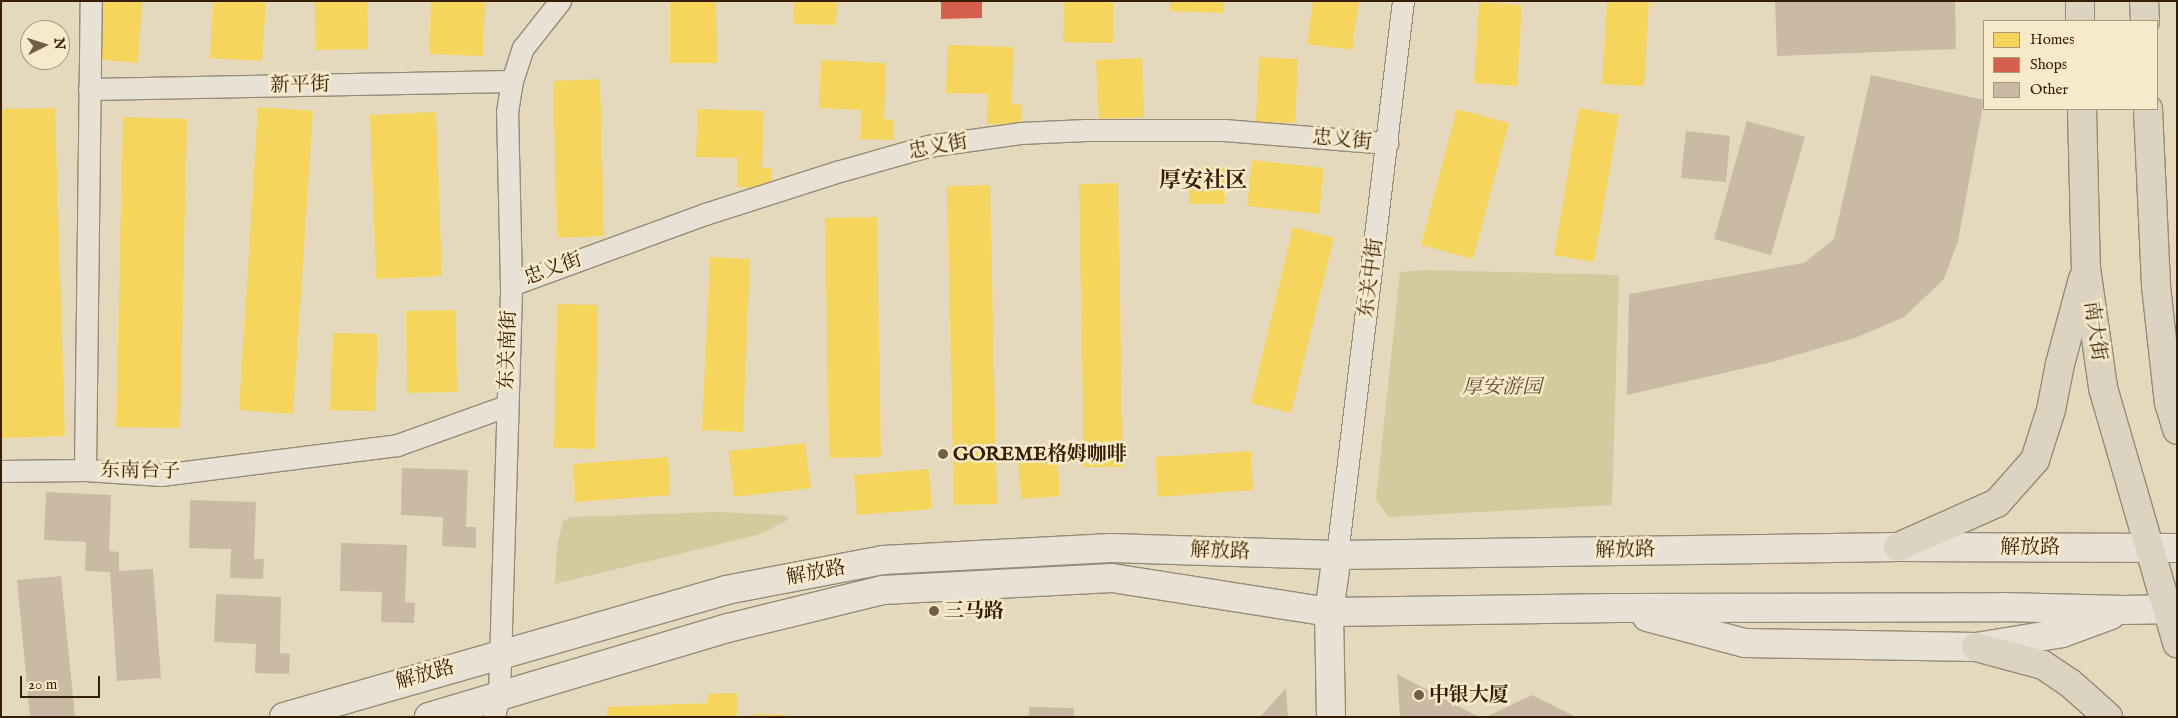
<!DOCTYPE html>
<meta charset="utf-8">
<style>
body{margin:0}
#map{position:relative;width:2178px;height:718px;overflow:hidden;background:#e4d9bd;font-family:"IM FELL English","Noto Serif SC",serif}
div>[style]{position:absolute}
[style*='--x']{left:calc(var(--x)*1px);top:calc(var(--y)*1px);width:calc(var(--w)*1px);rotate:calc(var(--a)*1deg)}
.green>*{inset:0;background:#d2cb9e}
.homes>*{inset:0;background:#f6d55c}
.shops>*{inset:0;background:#d6604d}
.building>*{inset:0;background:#cabaa5}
.roads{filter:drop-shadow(1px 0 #948b78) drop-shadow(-1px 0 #948b78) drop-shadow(0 1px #948b78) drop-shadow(0 -1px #948b78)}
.minor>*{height:21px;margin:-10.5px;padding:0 10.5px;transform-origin:10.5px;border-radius:10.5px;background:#e7e2d5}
.tertiary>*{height:28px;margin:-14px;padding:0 14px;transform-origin:14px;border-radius:14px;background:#e7e2d5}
.secondary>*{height:28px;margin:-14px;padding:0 14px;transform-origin:14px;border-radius:14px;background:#e7e2d5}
.primary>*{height:28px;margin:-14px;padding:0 14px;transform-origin:14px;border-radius:14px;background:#dcd3c0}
.dots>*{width:14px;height:14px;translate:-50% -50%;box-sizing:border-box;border:2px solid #f7eaca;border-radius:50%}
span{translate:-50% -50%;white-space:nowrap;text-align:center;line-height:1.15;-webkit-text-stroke:5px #f7eaca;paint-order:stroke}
.street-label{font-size:20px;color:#361e04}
.park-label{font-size:20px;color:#604e2b;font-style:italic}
.poi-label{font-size:20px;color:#361e04;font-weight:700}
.left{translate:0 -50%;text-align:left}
.quarter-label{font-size:22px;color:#361e04;font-weight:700}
.frame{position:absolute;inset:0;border:2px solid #361e04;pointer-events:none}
.legend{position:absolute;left:1983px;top:20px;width:175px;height:90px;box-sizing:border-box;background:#f7eaca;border:1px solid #aa987b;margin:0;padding:6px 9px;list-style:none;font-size:15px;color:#361e04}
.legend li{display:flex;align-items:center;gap:10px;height:25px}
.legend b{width:25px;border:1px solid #aa987b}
.north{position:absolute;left:20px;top:20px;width:50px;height:50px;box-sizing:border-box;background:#f7eaca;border:1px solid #aa987b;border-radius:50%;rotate:85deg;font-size:14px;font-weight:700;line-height:20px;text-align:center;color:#361e04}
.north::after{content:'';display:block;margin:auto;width:18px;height:22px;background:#735f45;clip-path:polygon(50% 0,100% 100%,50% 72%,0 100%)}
.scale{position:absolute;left:20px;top:676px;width:80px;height:22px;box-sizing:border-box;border:2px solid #361e04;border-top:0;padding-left:6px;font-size:15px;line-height:18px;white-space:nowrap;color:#361e04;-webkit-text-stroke:4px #f7eaca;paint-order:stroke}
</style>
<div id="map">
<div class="green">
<i style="clip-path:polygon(1424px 270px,1619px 275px,1612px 505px,1388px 517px,1376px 499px,1400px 272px)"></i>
<i style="clip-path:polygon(716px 512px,779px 515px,791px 518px,761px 534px,555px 584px,557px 546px,563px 521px,571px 517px)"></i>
</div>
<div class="homes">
<i style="clip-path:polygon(95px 1px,142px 1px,138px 63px,91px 59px)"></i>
<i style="clip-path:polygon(213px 1px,266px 1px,262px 61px,210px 58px)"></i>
<i style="clip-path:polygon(315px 1px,367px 1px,368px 49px,316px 50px)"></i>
<i style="clip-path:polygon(431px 1px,485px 1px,483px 56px,429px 54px)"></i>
<i style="clip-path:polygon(670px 1px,716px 1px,717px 63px,670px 63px)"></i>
<i style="clip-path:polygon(794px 1px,837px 1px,836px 25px,793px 24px)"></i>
<i style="clip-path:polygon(1064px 1px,1114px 1px,1113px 43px,1063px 42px)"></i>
<i style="clip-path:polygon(1171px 1px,1224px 1px,1223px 13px,1170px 11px)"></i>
<i style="clip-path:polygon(1313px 1px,1359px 1px,1352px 50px,1307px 44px)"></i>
<i style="clip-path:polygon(1607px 1px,1649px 1px,1644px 86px,1602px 84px)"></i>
<i style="clip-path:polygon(1479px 2px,1522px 5px,1517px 86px,1474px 83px)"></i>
<i style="clip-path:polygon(948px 45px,1013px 47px,1012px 104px,1022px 105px,1021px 125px,987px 124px,988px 94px,946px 93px)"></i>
<i style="clip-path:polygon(1259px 57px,1298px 59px,1295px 123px,1256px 122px)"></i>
<i style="clip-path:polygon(1142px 58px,1144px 117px,1099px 119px,1096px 60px)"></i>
<i style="clip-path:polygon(821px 60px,886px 63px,884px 119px,894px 120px,893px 140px,860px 139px,861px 110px,819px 108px)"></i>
<i style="clip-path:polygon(600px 79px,604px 236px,557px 238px,553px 81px)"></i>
<i style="clip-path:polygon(258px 107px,313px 111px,293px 414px,239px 410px)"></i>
<i style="clip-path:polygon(55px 108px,65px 436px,2px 438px,1px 109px)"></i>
<i style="clip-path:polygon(1579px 108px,1619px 115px,1594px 262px,1554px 255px)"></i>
<i style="clip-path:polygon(698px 109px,764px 111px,762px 168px,772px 168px,771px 188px,738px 187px,738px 158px,696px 157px)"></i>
<i style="clip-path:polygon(1457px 109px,1509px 123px,1473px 259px,1421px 245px)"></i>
<i style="clip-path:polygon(436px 112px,442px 276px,376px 279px,370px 115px)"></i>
<i style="clip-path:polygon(123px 117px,187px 119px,180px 428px,116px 427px)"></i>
<i style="clip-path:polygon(1252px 160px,1324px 168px,1319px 214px,1247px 206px)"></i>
<i style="clip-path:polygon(1225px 167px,1225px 204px,1189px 204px,1189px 168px)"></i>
<i style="clip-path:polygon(1118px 183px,1123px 467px,1084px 467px,1079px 184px)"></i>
<i style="clip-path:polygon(990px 185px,997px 504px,954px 505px,947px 186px)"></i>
<i style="clip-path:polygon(877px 217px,881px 457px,829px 458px,825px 218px)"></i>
<i style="clip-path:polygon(1293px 227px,1334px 238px,1291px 413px,1251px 403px)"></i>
<i style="clip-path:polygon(710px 257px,750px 259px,743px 432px,702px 430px)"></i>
<i style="clip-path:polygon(557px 304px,598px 305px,595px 449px,554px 448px)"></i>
<i style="clip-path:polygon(456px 310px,457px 392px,407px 393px,406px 311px)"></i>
<i style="clip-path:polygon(333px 333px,378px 334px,375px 411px,330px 410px)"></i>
<i style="clip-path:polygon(805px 443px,811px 488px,734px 497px,729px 451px)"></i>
<i style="clip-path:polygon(1251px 451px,1253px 490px,1158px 497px,1155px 457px)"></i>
<i style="clip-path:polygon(1057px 454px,1060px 496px,1021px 499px,1018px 457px)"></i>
<i style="clip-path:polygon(668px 457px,670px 495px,575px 502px,573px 464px)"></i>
<i style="clip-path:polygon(929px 469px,932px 509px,857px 515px,854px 475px)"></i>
<i style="clip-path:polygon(737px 693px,737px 717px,607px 717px,607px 707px,708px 703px,708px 694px)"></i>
<i style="clip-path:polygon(754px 714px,788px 715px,788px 717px,754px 717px)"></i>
</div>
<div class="shops">
<i style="clip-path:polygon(941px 1px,982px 1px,982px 18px,941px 19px)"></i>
</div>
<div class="building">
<i style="clip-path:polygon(1775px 1px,1955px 1px,1956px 49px,1777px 56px)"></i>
<i style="clip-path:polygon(1871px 75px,1984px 100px,1958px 241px,1944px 279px,1904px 317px,1855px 338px,1772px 362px,1627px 395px,1629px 294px,1804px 263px,1834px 239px)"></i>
<i style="clip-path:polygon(1747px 121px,1805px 137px,1771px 255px,1714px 239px)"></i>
<i style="clip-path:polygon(1686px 131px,1730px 136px,1726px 182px,1681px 178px)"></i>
<i style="clip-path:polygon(402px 468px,468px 470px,466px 527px,476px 527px,476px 548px,442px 546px,443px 517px,401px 515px)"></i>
<i style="clip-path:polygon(46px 492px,111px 495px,109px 551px,119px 552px,119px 571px,153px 569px,161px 678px,117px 681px,110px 572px,85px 571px,86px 542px,44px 540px)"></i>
<i style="clip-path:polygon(190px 500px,256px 502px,254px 559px,264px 559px,263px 579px,230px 578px,231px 549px,189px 548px)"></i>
<i style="clip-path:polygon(341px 543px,407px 545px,405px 602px,415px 603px,414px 623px,381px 622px,382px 592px,340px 591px)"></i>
<i style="clip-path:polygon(61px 576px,75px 717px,30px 717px,17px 580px)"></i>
<i style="clip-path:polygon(216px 594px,281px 597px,280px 653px,290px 654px,289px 674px,255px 673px,256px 644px,214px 642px)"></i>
<i style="clip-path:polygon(1397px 674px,1479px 717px,1400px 717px)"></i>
<i style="clip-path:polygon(1286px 688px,1288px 717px,1260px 717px)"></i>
<i style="clip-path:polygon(1532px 695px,1576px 717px,1486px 717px)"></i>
<i style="clip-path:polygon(1029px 707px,1074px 708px,1074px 717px,1029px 717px)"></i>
</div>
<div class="roads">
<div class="minor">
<i style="--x:89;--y:89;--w:423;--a:-1.1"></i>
<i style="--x:511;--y:285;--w:207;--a:-20.1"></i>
<i style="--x:705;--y:214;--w:142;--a:-17.7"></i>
<i style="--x:840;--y:171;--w:91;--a:-15.9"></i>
<i style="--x:928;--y:146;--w:93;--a:-8"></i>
<i style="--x:1020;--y:133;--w:66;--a:-2.6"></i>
<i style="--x:1086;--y:130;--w:138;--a:0"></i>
<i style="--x:1224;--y:130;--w:164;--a:4.6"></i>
<i style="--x:85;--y:470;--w:469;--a:-89.3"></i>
<i style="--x:1;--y:471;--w:84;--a:-0.7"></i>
<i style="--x:85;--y:470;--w:76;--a:3.8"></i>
<i style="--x:161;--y:475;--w:238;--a:-7.2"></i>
<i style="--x:397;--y:445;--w:116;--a:-19.7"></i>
<i style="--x:1337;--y:555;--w:558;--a:-83.21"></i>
<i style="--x:494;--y:717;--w:22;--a:-77"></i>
<i style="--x:499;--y:696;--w:411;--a:-88.3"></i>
<i style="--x:511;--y:285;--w:173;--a:-91.3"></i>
<i style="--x:507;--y:112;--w:31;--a:-81"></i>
<i style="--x:512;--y:81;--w:35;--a:-72"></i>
<i style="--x:523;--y:48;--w:60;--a:-51.8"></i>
</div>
<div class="tertiary">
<i style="--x:1331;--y:717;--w:105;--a:-91.1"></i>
<i style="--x:1329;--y:612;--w:58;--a:-82"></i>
</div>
<div class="secondary">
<i style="--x:1647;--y:617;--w:101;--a:14.9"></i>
<i style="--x:1745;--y:643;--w:231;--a:1"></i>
<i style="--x:1976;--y:647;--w:87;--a:-9.2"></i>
<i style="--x:2062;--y:633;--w:52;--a:-20.2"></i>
<i style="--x:284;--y:717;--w:460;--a:-16"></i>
<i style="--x:726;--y:590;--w:160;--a:-10.8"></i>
<i style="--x:883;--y:560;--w:228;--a:-3"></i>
<i style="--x:1111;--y:548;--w:226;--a:1.8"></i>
<i style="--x:1337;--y:555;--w:561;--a:-0.82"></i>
<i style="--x:1898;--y:547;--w:279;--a:0.2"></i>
<i style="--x:429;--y:717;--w:312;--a:-16.6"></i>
<i style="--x:728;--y:628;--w:160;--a:-13.8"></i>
<i style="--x:883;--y:590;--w:229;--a:-3"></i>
<i style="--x:1112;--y:578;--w:220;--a:8.9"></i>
<i style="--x:1329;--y:612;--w:287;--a:-0.8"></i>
<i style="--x:1616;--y:608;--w:387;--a:-0.1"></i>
<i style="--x:2003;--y:607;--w:120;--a:1.4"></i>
<i style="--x:2123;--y:610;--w:54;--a:-1.1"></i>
</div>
<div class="primary">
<i style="--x:2080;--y:1;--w:20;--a:90"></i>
<i style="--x:2144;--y:1;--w:20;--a:87"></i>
<i style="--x:2082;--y:109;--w:159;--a:88.6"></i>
<i style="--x:2086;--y:268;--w:121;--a:81.9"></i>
<i style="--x:2103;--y:388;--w:266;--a:73.8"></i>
<i style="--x:2148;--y:109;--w:177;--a:87.4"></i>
<i style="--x:2156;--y:286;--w:118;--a:83.7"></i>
<i style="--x:2169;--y:403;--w:28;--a:73"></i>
<i style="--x:1898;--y:547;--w:108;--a:-24"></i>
<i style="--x:1997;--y:503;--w:57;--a:-48.5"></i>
<i style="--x:2035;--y:460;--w:52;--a:-72.3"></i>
<i style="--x:2051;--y:410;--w:47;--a:-78.9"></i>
<i style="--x:2060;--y:364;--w:88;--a:-74.9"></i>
<i style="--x:1976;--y:647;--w:69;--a:15"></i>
<i style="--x:2043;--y:665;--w:32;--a:34"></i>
<i style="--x:2070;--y:683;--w:51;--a:41.8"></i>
</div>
</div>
<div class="dots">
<i style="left:943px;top:454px;background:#735f45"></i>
<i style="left:934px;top:611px;background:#735f45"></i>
<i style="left:1419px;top:695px;background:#735f45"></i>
</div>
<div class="street-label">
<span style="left:300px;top:85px;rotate:-1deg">新平街</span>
<span style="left:1342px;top:140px;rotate:5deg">忠义街</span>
<span style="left:938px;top:147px;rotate:-11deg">忠义街</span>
<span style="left:553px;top:269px;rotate:-20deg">忠义街</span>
<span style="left:1371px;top:278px;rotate:-83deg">东关中街</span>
<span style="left:2095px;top:331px;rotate:82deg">南大街</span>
<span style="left:508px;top:350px;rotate:-88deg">东关南街</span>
<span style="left:140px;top:471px;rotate:1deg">东南台子</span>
<span style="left:2030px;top:547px">解放路</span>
<span style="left:1625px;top:550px;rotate:-1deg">解放路</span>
<span style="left:1220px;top:551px;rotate:2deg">解放路</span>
<span style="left:816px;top:573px;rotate:-11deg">解放路</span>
<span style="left:425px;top:675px;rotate:-16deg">解放路</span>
</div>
<div class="park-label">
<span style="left:1502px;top:387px">厚安游园</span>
</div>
<div class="poi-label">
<span class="left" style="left:953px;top:454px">GOREME格姆咖啡</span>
<span class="left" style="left:944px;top:611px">三马路</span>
<span class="left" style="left:1429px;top:695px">中银大厦</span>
</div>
<div class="quarter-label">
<span style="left:1203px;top:182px">厚安社区</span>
</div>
<div class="frame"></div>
<ul class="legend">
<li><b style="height:14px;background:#f6d55c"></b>Homes</li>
<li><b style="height:14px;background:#d6604d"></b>Shops</li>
<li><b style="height:14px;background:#cabaa5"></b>Other</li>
</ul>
<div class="north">N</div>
<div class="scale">20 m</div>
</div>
